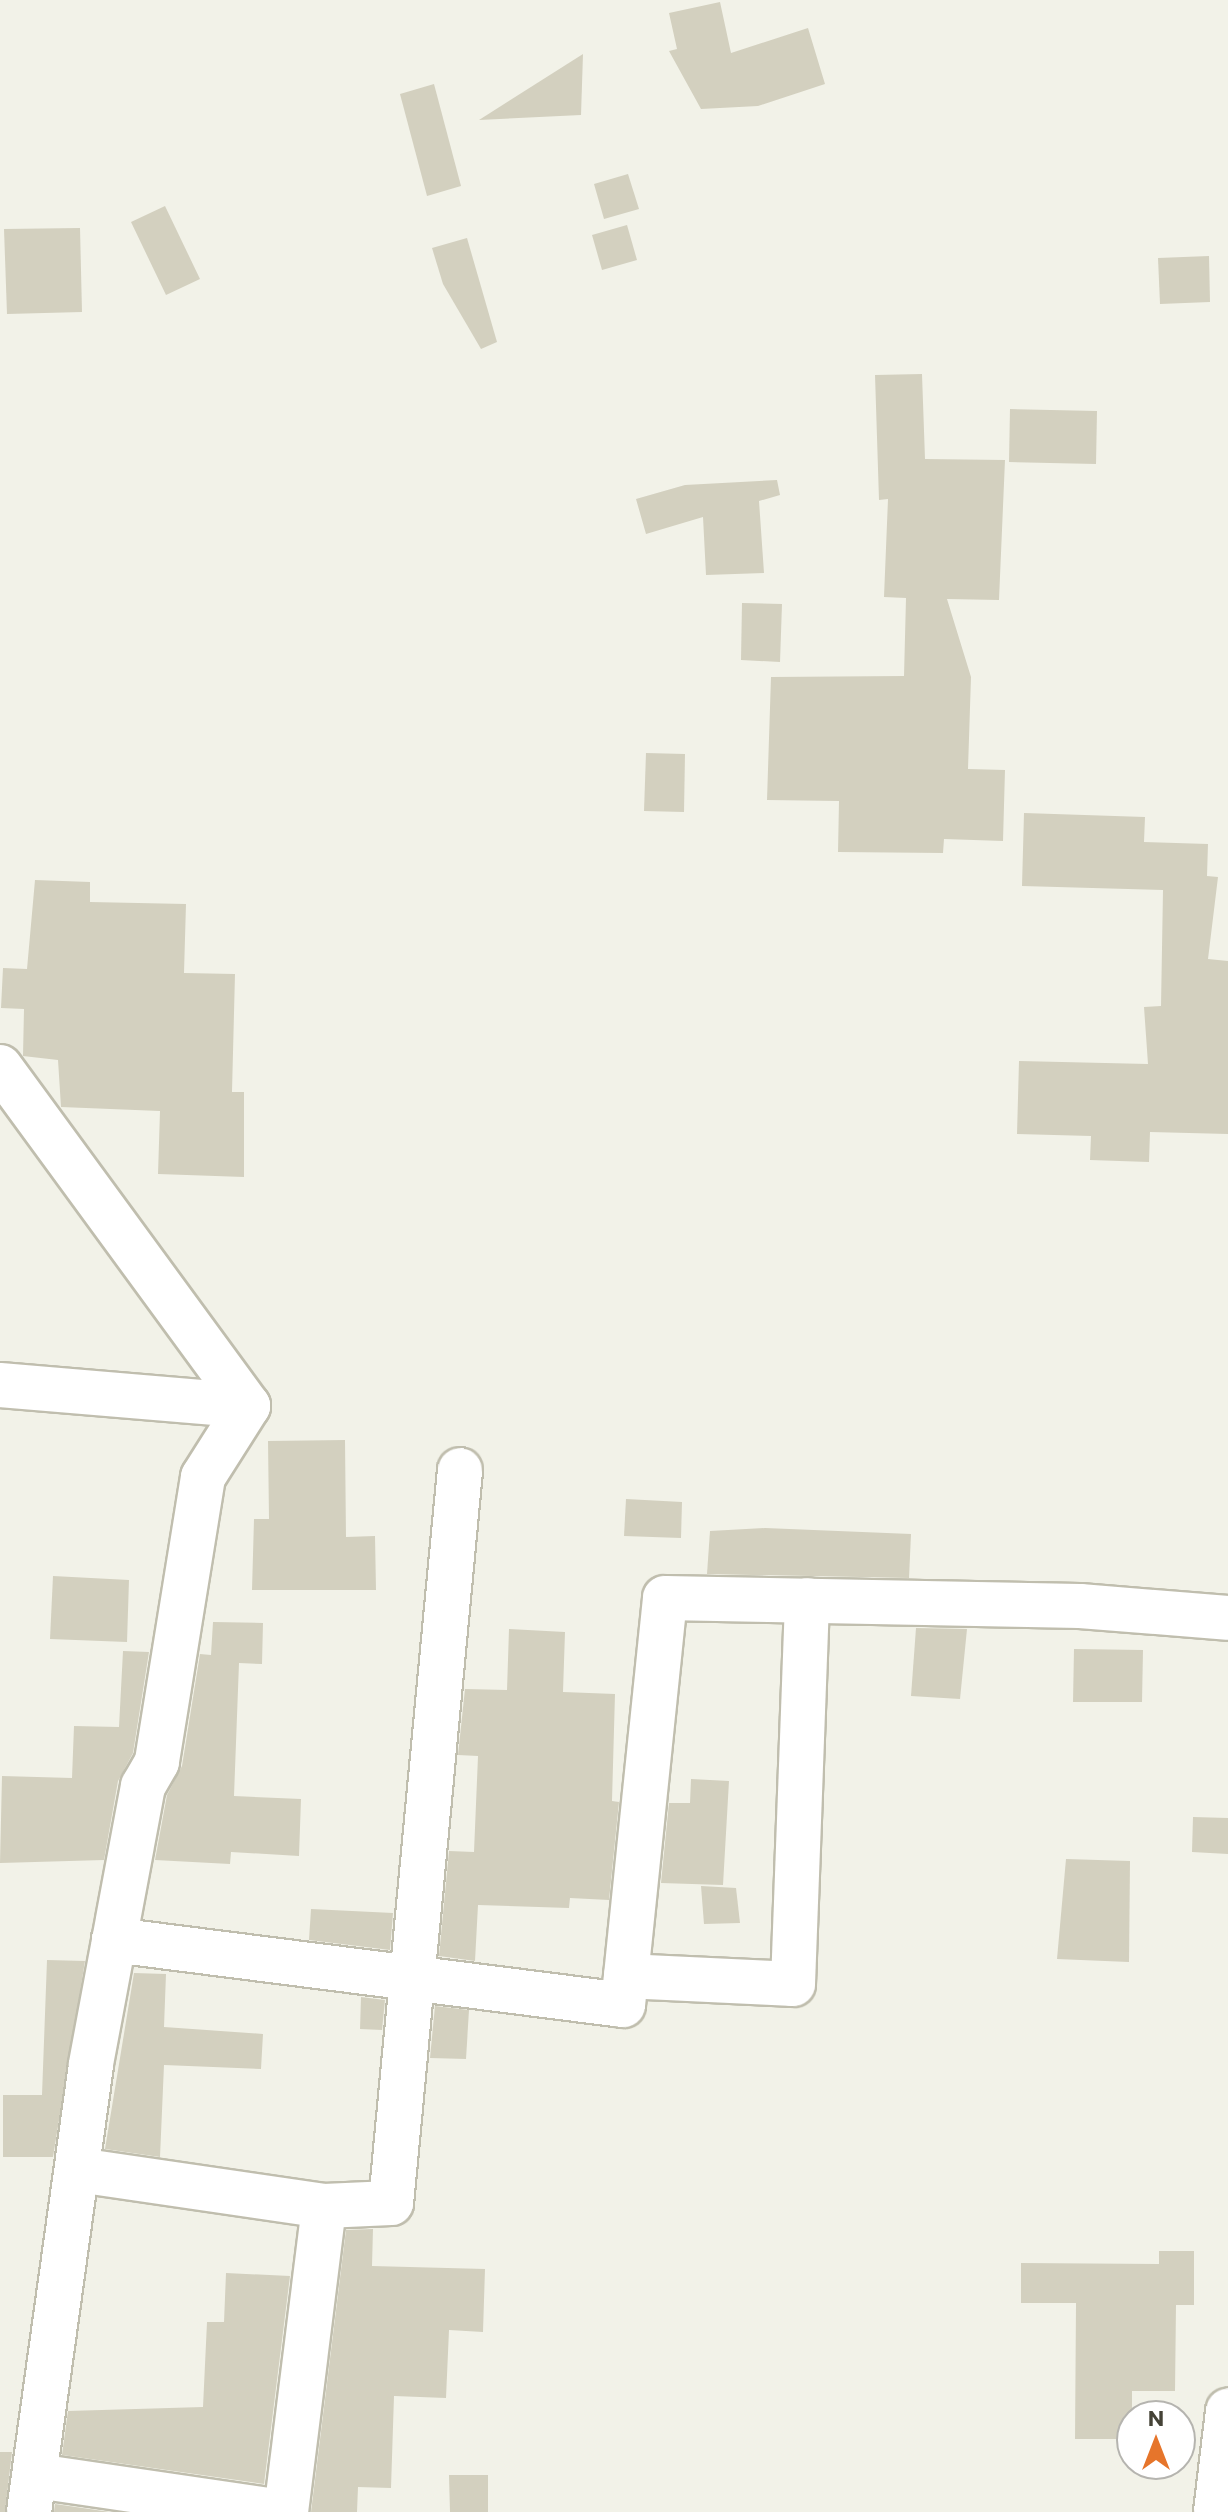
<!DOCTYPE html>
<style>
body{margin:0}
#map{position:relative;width:1228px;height:2512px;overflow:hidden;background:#f2f2e8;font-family:Commissioner,sans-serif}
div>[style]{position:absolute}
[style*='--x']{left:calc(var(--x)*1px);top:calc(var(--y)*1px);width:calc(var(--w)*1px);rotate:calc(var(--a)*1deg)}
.building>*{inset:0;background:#d3d0bf}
.roads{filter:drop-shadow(2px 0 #c0beae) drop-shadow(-2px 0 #c0beae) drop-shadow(0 2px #c0beae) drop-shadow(0 -2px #c0beae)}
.minor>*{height:44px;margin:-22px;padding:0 22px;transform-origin:22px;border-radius:22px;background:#fff}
span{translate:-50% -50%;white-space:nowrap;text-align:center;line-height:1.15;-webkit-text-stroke:7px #fff;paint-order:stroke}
.north{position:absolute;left:1116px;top:2400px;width:80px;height:80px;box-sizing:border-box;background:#fff;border:2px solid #b5b4af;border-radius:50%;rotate:0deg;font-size:22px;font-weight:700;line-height:32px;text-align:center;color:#454337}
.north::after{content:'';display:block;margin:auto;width:28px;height:36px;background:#e6752b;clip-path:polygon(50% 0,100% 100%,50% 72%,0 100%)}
</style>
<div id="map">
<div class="building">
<i style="clip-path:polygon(720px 2px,731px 53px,808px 28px,825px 84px,758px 106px,701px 109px,669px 51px,677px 49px,669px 13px)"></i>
<i style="clip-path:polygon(583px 54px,581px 115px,479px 120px)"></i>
<i style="clip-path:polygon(434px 84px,461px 186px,427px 196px,400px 94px)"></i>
<i style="clip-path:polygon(628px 174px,639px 209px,604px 219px,594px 184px)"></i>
<i style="clip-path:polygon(165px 206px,200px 279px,166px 295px,131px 222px)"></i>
<i style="clip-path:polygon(627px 225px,637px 260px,602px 270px,592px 235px)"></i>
<i style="clip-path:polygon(80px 228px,82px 312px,7px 314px,4px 229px)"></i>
<i style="clip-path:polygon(467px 238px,497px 342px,481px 349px,443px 284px,432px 248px)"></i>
<i style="clip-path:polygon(1209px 256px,1210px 302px,1160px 304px,1158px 258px)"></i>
<i style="clip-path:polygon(922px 374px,925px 459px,1005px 460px,999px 600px,947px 599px,971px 677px,968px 769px,1005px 770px,1003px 841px,944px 839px,943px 853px,838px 852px,839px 801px,767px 800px,771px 677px,904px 676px,906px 598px,884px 597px,888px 499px,879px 500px,875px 375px)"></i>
<i style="clip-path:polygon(1010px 409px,1097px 411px,1096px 464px,1009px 462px)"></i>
<i style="clip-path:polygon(777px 480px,780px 495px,759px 501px,764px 573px,706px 575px,703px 517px,646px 534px,636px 499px,685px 485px)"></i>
<i style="clip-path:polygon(742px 603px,782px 604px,780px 662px,741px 660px)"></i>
<i style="clip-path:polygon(646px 753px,685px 754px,684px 812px,644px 811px)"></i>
<i style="clip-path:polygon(1024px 813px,1145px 817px,1144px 842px,1208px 844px,1207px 876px,1218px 877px,1208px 959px,1228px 961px,1228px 1134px,1150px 1132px,1149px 1162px,1090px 1160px,1091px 1136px,1017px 1134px,1019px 1061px,1148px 1064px,1144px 1007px,1161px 1006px,1163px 890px,1022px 886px)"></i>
<i style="clip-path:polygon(35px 880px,90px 882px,90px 902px,186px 904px,184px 973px,235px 974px,232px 1092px,244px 1092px,244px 1177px,158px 1174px,160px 1111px,61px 1107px,58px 1060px,23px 1056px,24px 1009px,1px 1008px,3px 968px,27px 969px)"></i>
<i style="clip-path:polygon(345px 1440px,346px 1537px,375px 1536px,376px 1590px,252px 1590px,254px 1519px,269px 1519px,268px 1441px)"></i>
<i style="clip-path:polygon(626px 1499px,682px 1502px,681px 1538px,624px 1536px)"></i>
<i style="clip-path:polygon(765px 1528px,911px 1534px,909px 1578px,707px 1574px,710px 1531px)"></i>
<i style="clip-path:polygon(53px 1576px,129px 1580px,127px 1642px,50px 1639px)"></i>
<i style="clip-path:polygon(213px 1622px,263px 1623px,262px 1664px,239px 1663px,234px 1796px,301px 1799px,299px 1856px,231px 1852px,230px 1864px,155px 1860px,167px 1795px,182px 1766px,200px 1654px,211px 1655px)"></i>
<i style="clip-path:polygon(916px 1628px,967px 1629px,960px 1699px,911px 1696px)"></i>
<i style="clip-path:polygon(509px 1629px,565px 1632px,563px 1692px,615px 1694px,612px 1801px,619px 1802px,609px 1900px,570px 1898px,569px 1908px,478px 1905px,475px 1961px,439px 1956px,449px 1851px,474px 1852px,478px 1756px,458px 1755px,465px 1689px,507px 1690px)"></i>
<i style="clip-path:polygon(1074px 1649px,1143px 1650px,1142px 1702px,1073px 1702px)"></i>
<i style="clip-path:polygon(123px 1651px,149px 1652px,133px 1753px,118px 1781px,104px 1860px,0 1863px,2px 1776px,72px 1778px,74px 1726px,119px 1727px)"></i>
<i style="clip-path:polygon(691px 1779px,729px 1781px,723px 1885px,661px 1883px,669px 1803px,690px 1803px)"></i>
<i style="clip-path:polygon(1193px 1817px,1228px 1818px,1228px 1854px,1192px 1852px)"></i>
<i style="clip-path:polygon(1066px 1859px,1130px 1861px,1129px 1962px,1057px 1959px)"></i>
<i style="clip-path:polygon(701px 1886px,736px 1888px,740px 1923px,704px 1924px)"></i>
<i style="clip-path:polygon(311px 1909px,393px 1913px,390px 1950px,309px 1940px)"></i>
<i style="clip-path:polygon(47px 1960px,85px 1961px,53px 2157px,3px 2157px,3px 2095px,42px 2095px)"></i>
<i style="clip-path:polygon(134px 1973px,166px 1974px,164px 2027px,263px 2034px,261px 2069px,164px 2065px,160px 2157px,105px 2149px)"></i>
<i style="clip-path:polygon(361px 1997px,385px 2000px,382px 2030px,360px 2029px)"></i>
<i style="clip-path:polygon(435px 2006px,469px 2010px,466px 2059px,430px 2058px)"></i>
<i style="clip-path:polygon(373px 2229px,372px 2266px,485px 2269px,483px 2332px,449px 2330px,446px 2398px,394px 2396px,391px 2488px,358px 2487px,357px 2512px,311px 2512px,346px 2230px)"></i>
<i style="clip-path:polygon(1159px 2251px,1194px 2251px,1194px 2305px,1176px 2305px,1175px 2391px,1132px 2391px,1132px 2439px,1075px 2439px,1076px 2303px,1021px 2303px,1021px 2263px,1159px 2264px)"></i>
<i style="clip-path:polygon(226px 2273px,290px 2276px,264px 2484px,62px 2455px,68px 2411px,203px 2407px,207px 2322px,224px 2322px)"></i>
<i style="clip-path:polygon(0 2452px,12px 2452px,5px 2512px,0 2512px)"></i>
<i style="clip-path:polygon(449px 2475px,488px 2475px,488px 2512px,450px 2512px)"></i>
<i style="clip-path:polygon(55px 2504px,110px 2512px,54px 2512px)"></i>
</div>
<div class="roads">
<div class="minor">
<i style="--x:0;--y:1067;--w:420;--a:53.8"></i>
<i style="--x:248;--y:1406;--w:84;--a:122.4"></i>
<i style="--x:203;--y:1477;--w:289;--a:99.2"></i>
<i style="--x:157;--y:1762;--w:28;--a:120"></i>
<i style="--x:143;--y:1786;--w:284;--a:100.6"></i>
<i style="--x:91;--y:2065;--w:451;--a:97.9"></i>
<i style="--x:0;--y:1385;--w:249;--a:4.8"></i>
<i style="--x:114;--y:1940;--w:513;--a:7.28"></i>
<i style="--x:623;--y:2005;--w:409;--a:-84.1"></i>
<i style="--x:665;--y:1598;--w:415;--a:1.1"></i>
<i style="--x:1080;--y:1606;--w:148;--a:4.6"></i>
<i style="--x:626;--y:1976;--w:167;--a:2.7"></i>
<i style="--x:793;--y:1984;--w:384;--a:-87.9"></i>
<i style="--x:78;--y:2170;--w:249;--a:8.3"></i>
<i style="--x:324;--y:2206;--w:67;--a:-2.6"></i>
<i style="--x:391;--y:2203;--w:736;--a:-84.62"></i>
<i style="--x:36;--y:2476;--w:251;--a:8.3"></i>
<i style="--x:286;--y:2512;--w:308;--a:-82.9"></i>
<i style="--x:1216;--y:2512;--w:102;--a:-83.2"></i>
</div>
</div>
<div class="north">N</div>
</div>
